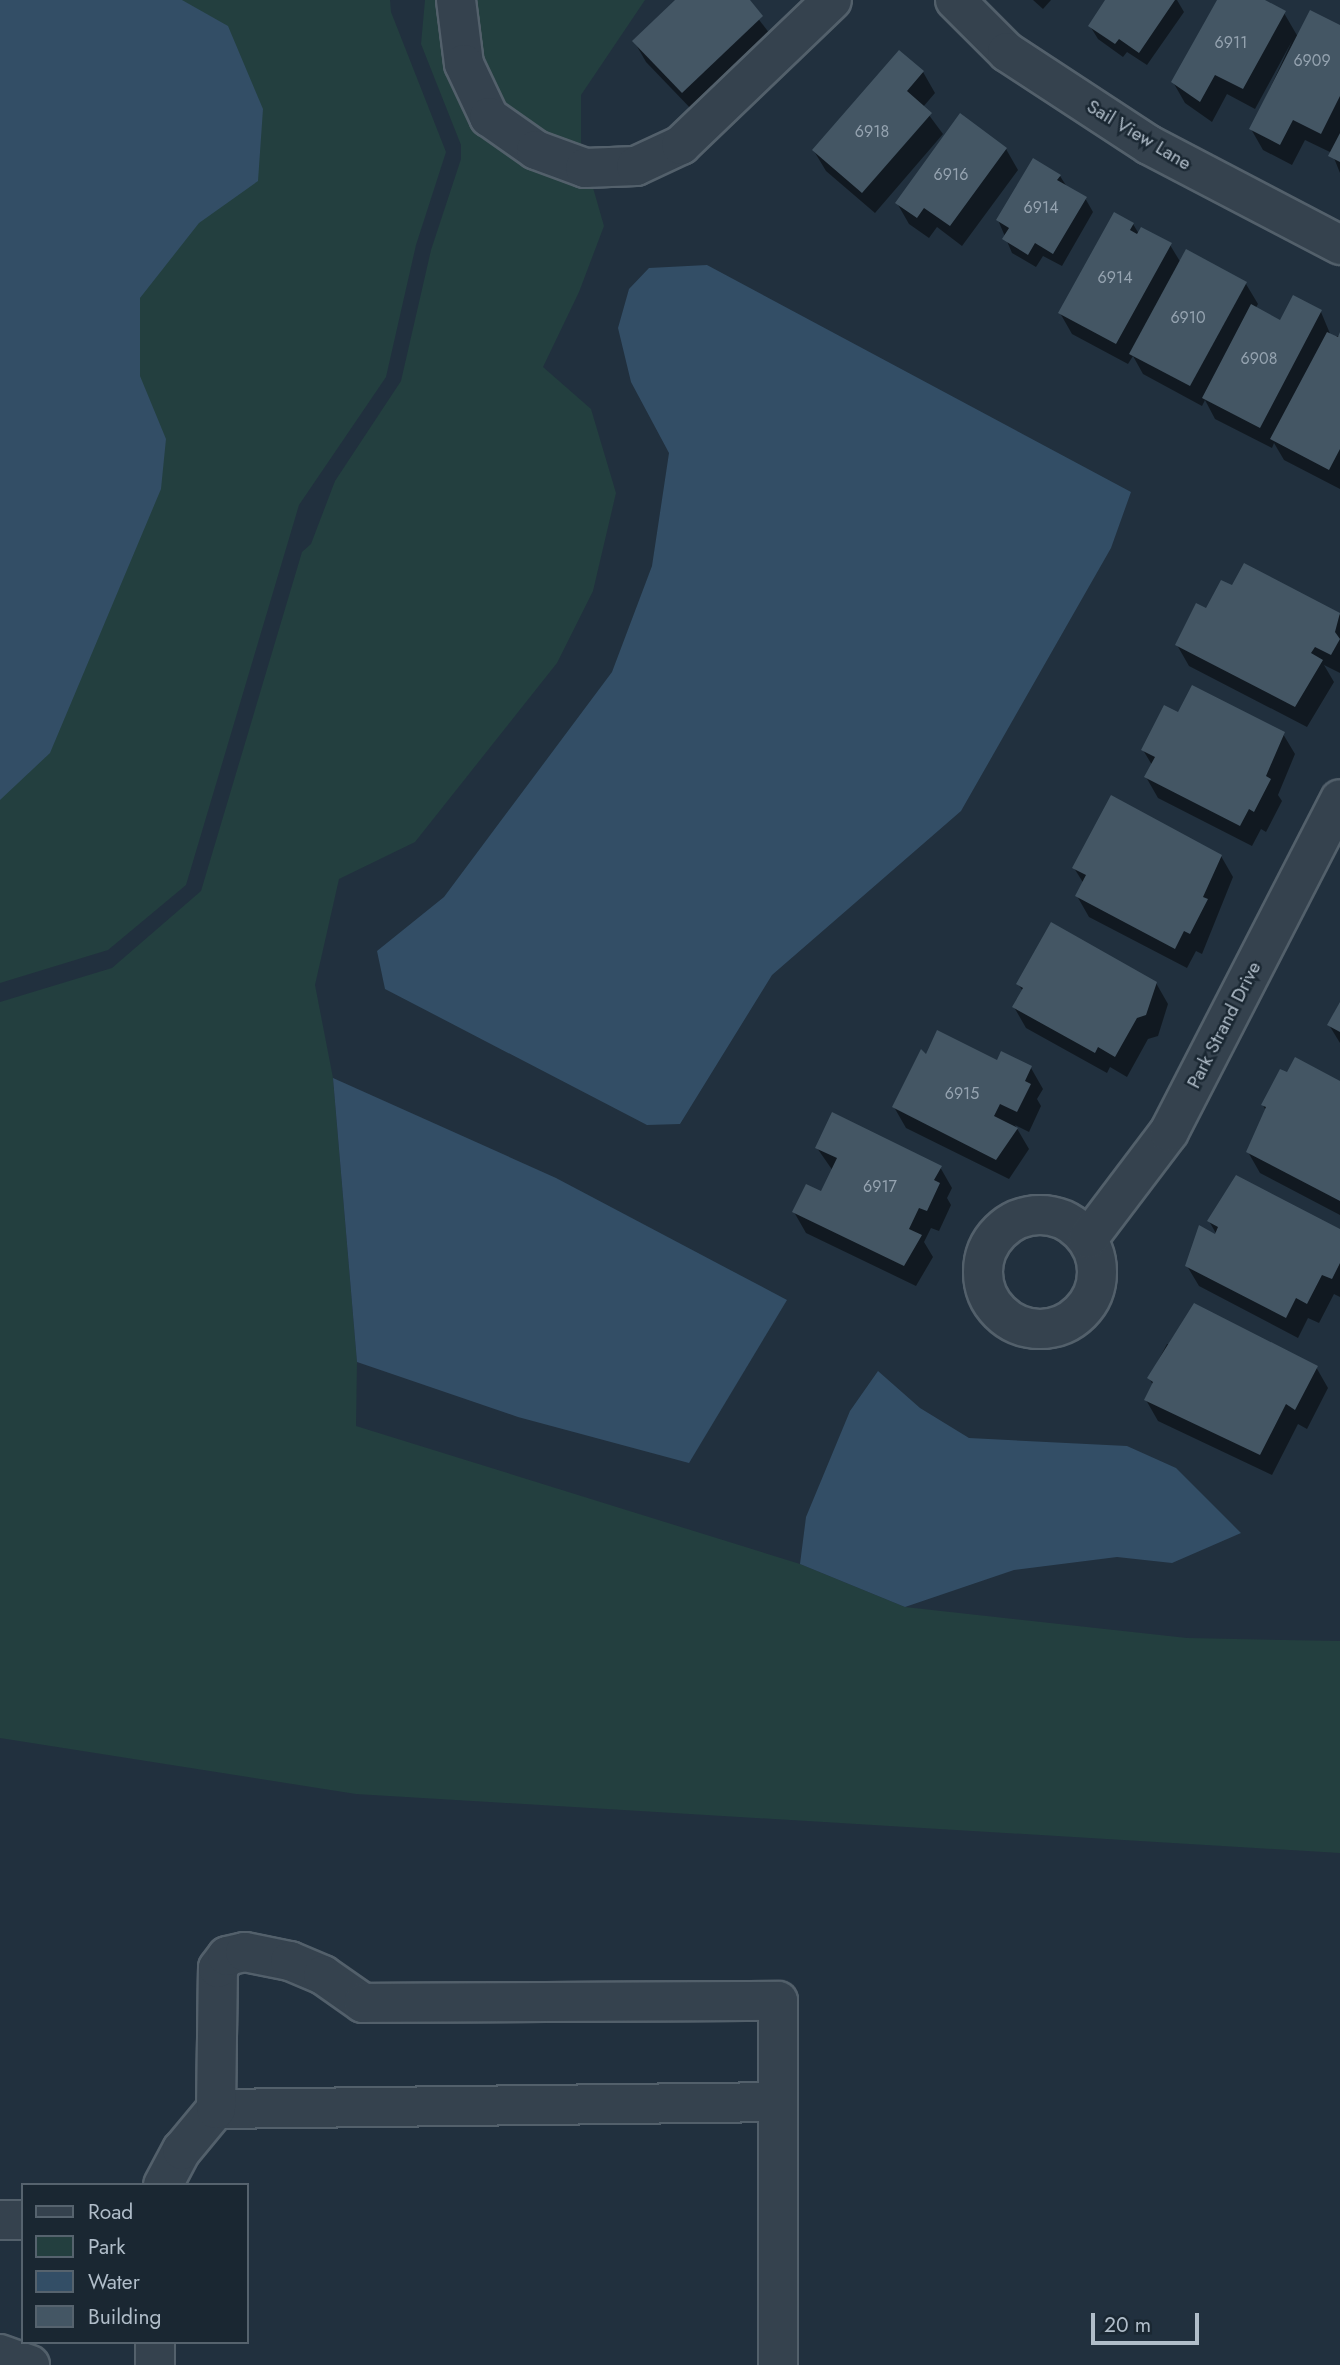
<!DOCTYPE html>
<style>
body{margin:0}
#map{position:relative;width:1340px;height:2365px;overflow:hidden;background:#21303e;font-family:Jost,sans-serif}
div>[style]{position:absolute}
[style*='--x']{left:calc(var(--x)*1px);top:calc(var(--y)*1px);width:calc(var(--w)*1px);rotate:calc(var(--a)*1deg)}
.green>*{inset:0;background:#233f3f}
.water>*{inset:0;background:#334e66}
.shadow>*{inset:0;background:#0007}
.building>*{inset:0;background:#445664}
.roads{filter:drop-shadow(2px 0 #53606b) drop-shadow(-2px 0 #53606b) drop-shadow(0 2px #53606b) drop-shadow(0 -2px #53606b)}
.minor>*{height:38px;margin:-19px;padding:0 19px;transform-origin:19px;border-radius:19px;background:#35424e}
.minor>.ring{margin:-19px;padding:0;box-sizing:content-box;background:none;border:38px solid #35424e;border-radius:50%}
span{translate:-50% -50%;white-space:nowrap;text-align:center;line-height:1.15;-webkit-text-stroke:5px #1a2732;paint-order:stroke}
.number-label{font-size:16px;color:#95a3b0}
.number-label span{-webkit-text-stroke-width:0}
.street-label{font-size:19px;color:#b0bdc9}
.legend{position:absolute;left:21px;top:2183px;width:228px;height:161px;box-sizing:border-box;background:#1a2732;border:2px solid #56636e;margin:0;padding:9px 12px;list-style:none;font-size:21px;color:#b0bdc9}
.legend li{display:flex;align-items:center;gap:14px;height:35px}
.legend b{width:35px;border:2px solid #56636e}
.scale{position:absolute;left:1091px;top:2313px;width:108px;height:32px;box-sizing:border-box;border:4px solid #b0bdc9;border-top:0;padding-left:9px;font-size:21px;line-height:24px;white-space:nowrap;color:#b0bdc9;-webkit-text-stroke:5px #1a2732;paint-order:stroke}
</style>
<div id="map">
<div class="green">
<i style="clip-path:polygon(0 0,390px 0,391px 12px,446px 152px,416px 245px,386px 377px,299px 505px,186px 885px,108px 950px,0 983px)"></i>
<i style="clip-path:polygon(425px 0,645px 0,581px 95px,581px 146px,604px 226px,579px 292px,543px 367px,591px 409px,616px 493px,593px 591px,557px 663px,415px 842px,339px 879px,315px 985px,333px 1078px,357px 1362px,356px 1426px,800px 1564px,905px 1607px,1187px 1638px,1340px 1641px,1340px 1853px,356px 1794px,0 1738px,0 1002px,112px 968px,201px 891px,302px 552px,311px 544px,335px 481px,401px 381px,431px 250px,461px 159px,461px 145px,421px 44px)"></i>
</div>
<div class="water">
<i style="clip-path:polygon(0 0,182px 0,228px 26px,263px 109px,258px 181px,199px 223px,140px 298px,140px 376px,166px 439px,161px 489px,50px 753px,0 800px)"></i>
<i style="clip-path:polygon(707px 265px,1131px 492px,1111px 548px,961px 811px,772px 975px,680px 1124px,647px 1125px,385px 989px,377px 951px,444px 897px,612px 672px,652px 566px,669px 453px,631px 382px,618px 328px,629px 289px,649px 268px)"></i>
<i style="clip-path:polygon(333px 1078px,556px 1178px,787px 1300px,689px 1463px,518px 1417px,357px 1362px)"></i>
<i style="clip-path:polygon(878px 1371px,920px 1408px,969px 1438px,1127px 1446px,1176px 1468px,1241px 1533px,1172px 1563px,1117px 1557px,1014px 1570px,905px 1607px,800px 1564px,806px 1517px,850px 1411px)"></i>
</div>
<div class="shadow">
<i style="clip-path:polygon(677px 0,744px 0,773px 38px,695px 113px,646px 62px,634px 41px)"></i>
<i style="clip-path:polygon(1033px 0,1051px 0,1043px 9px)"></i>
<i style="clip-path:polygon(1107px 0,1177px 0,1184px 12px,1147px 65px,1127px 52px,1123px 57px,1098px 39px,1090px 26px)"></i>
<i style="clip-path:polygon(1219px 0,1261px 0,1284px 13px,1298px 37px,1340px 27px,1340px 173px,1332px 153px,1305px 140px,1292px 165px,1263px 150px,1251px 129px,1292px 41px,1255px 109px,1227px 94px,1212px 122px,1185px 103px,1173px 82px)"></i>
<i style="clip-path:polygon(923px 72px,935px 93px,923px 107px,943px 134px,875px 213px,826px 171px,814px 151px)"></i>
<i style="clip-path:polygon(1006px 149px,1018px 170px,962px 246px,937px 227px,929px 238px,909px 224px,897px 203px)"></i>
<i style="clip-path:polygon(1060px 176px,1067px 187px,1085px 198px,1093px 212px,1062px 266px,1043px 256px,1036px 267px,1012px 253px,998px 220px)"></i>
<i style="clip-path:polygon(1133px 224px,1139px 234px,1170px 245px,1181px 263px,1246px 284px,1258px 304px,1255px 309px,1281px 322px,1321px 312px,1331px 336px,1340px 336px,1340px 489px,1284px 460px,1274px 443px,1272px 448px,1215px 419px,1205px 400px,1202px 406px,1143px 374px,1133px 356px,1128px 364px,1072px 334px,1060px 313px)"></i>
<i style="clip-path:polygon(1244px 566px,1340px 615px,1340px 673px,1324px 665px,1334px 682px,1307px 727px,1189px 666px,1177px 645px,1233px 588px)"></i>
<i style="clip-path:polygon(1179px 714px,1283px 734px,1295px 754px,1278px 795px,1282px 801px,1266px 832px,1261px 829px,1252px 846px,1158px 798px,1146px 777px,1152px 765px,1143px 750px)"></i>
<i style="clip-path:polygon(1221px 856px,1233px 877px,1202px 954px,1196px 951px,1187px 968px,1089px 917px,1077px 896px,1084px 884px,1074px 868px)"></i>
<i style="clip-path:polygon(1156px 983px,1168px 1004px,1158px 1036px,1148px 1039px,1127px 1077px,1110px 1067px,1107px 1073px,1026px 1028px,1014px 1007px,1023px 991px,1018px 984px)"></i>
<i style="clip-path:polygon(1340px 1006px,1340px 1043px,1329px 1025px)"></i>
<i style="clip-path:polygon(926px 1057px,1031px 1068px,1043px 1089px,1037px 1099px,1041px 1106px,1029px 1132px,1015px 1125px,1029px 1149px,1009px 1179px,906px 1128px,894px 1107px)"></i>
<i style="clip-path:polygon(1340px 1083px,1340px 1215px,1260px 1173px,1248px 1152px,1266px 1111px,1263px 1105px)"></i>
<i style="clip-path:polygon(817px 1148px,940px 1167px,952px 1188px,947px 1198px,951px 1205px,939px 1231px,931px 1228px,924px 1242px,933px 1257px,916px 1286px,806px 1233px,794px 1212px,822px 1193px,833px 1171px)"></i>
<i style="clip-path:polygon(1209px 1221px,1340px 1231px,1340px 1297px,1334px 1294px,1319px 1323px,1308px 1318px,1298px 1338px,1199px 1286px,1187px 1266px,1218px 1237px)"></i>
<i style="clip-path:polygon(1167px 1344px,1316px 1367px,1328px 1388px,1307px 1429px,1298px 1424px,1272px 1475px,1158px 1421px,1146px 1400px,1153px 1385px,1149px 1378px)"></i>
</div>
<div class="building">
<i style="clip-path:polygon(675px 0,750px 0,763px 16px,682px 93px,632px 41px)"></i>
<i style="clip-path:polygon(1105px 0,1175px 0,1139px 53px,1119px 39px,1115px 44px,1088px 26px)"></i>
<i style="clip-path:polygon(1217px 0,1265px 0,1286px 11px,1243px 89px,1215px 75px,1200px 102px,1171px 82px)"></i>
<i style="clip-path:polygon(1310px 10px,1340px 25px,1340px 96px,1321px 134px,1293px 120px,1280px 145px,1249px 129px)"></i>
<i style="clip-path:polygon(899px 50px,924px 71px,907px 91px,932px 113px,862px 193px,812px 150px)"></i>
<i style="clip-path:polygon(960px 113px,1007px 148px,950px 226px,924px 208px,917px 218px,895px 203px)"></i>
<i style="clip-path:polygon(1340px 133px,1340px 162px,1328px 156px)"></i>
<i style="clip-path:polygon(1033px 158px,1061px 175px,1057px 180px,1087px 197px,1053px 254px,1035px 243px,1028px 255px,1002px 239px,1009px 228px,996px 220px)"></i>
<i style="clip-path:polygon(1114px 212px,1134px 223px,1130px 230px,1137px 234px,1141px 227px,1172px 243px,1116px 344px,1058px 313px)"></i>
<i style="clip-path:polygon(1186px 249px,1247px 282px,1190px 386px,1129px 354px)"></i>
<i style="clip-path:polygon(1293px 295px,1322px 310px,1260px 428px,1202px 398px,1251px 304px,1280px 320px)"></i>
<i style="clip-path:polygon(1327px 332px,1338px 337px,1340px 332px,1340px 449px,1329px 470px,1270px 439px)"></i>
<i style="clip-path:polygon(1244px 563px,1340px 613px,1335px 632px,1340px 639px,1331px 655px,1315px 647px,1311px 653px,1323px 660px,1295px 707px,1175px 645px,1196px 603px,1206px 608px,1221px 580px,1232px 585px)"></i>
<i style="clip-path:polygon(1192px 685px,1285px 732px,1266px 776px,1271px 779px,1254px 812px,1249px 809px,1240px 826px,1144px 777px,1155px 757px,1141px 750px,1164px 705px,1178px 712px)"></i>
<i style="clip-path:polygon(1111px 795px,1222px 855px,1203px 897px,1208px 899px,1190px 934px,1184px 931px,1175px 949px,1075px 896px,1086px 875px,1072px 868px)"></i>
<i style="clip-path:polygon(1051px 922px,1157px 982px,1146px 1015px,1137px 1018px,1115px 1057px,1098px 1047px,1095px 1053px,1012px 1007px,1023px 988px,1016px 984px)"></i>
<i style="clip-path:polygon(1340px 1002px,1340px 1032px,1327px 1025px)"></i>
<i style="clip-path:polygon(937px 1030px,997px 1060px,1001px 1051px,1032px 1066px,1025px 1081px,1031px 1084px,1017px 1112px,1000px 1104px,994px 1116px,1018px 1128px,996px 1160px,892px 1107px,921px 1049px,926px 1054px)"></i>
<i style="clip-path:polygon(1295px 1057px,1340px 1081px,1340px 1201px,1246px 1152px,1266px 1107px,1261px 1105px,1280px 1069px,1287px 1072px)"></i>
<i style="clip-path:polygon(832px 1112px,942px 1166px,934px 1180px,940px 1183px,927px 1211px,919px 1208px,909px 1229px,922px 1235px,904px 1266px,792px 1212px,806px 1184px,821px 1191px,837px 1158px,815px 1148px)"></i>
<i style="clip-path:polygon(1236px 1175px,1340px 1229px,1340px 1263px,1332px 1279px,1322px 1275px,1307px 1304px,1296px 1298px,1286px 1318px,1185px 1266px,1199px 1225px,1215px 1234px,1218px 1227px,1207px 1221px)"></i>
<i style="clip-path:polygon(1194px 1303px,1318px 1366px,1295px 1410px,1286px 1404px,1260px 1455px,1144px 1400px,1153px 1382px,1147px 1378px)"></i>
</div>
<div class="roads">
<div class="minor">
<i style="--x:456;--y:0;--w:64;--a:82.9"></i>
<i style="--x:464;--y:64;--w:59;--a:64.7"></i>
<i style="--x:489;--y:117;--w:57;--a:35.1"></i>
<i style="--x:536;--y:150;--w:52;--a:20.2"></i>
<i style="--x:585;--y:168;--w:51;--a:-2.2"></i>
<i style="--x:636;--y:166;--w:50;--a:-25"></i>
<i style="--x:681;--y:145;--w:209;--a:-43.8"></i>
<i style="--x:955;--y:0;--w:74;--a:45"></i>
<i style="--x:1007;--y:52;--w:170;--a:33.2"></i>
<i style="--x:1149;--y:145;--w:216;--a:27.6"></i>
<i class="ring" style="left:983px;top:1215px;width:76px;height:76px"></i>
<i style="--x:1088;--y:1239;--w:134;--a:-52.9"></i>
<i style="--x:1169;--y:1132;--w:374;--a:-62.8"></i>
<i style="--x:216;--y:2109;--w:562;--a:-0.71"></i>
<i style="--x:778;--y:2102;--w:263;--a:90"></i>
<i style="--x:163;--y:2185;--w:40;--a:-62"></i>
<i style="--x:182;--y:2150;--w:53;--a:-50.3"></i>
<i style="--x:216;--y:2109;--w:141;--a:-89.2"></i>
<i style="--x:218;--y:1968;--w:15;--a:-53"></i>
<i style="--x:227;--y:1956;--w:18;--a:-13"></i>
<i style="--x:245;--y:1952;--w:46;--a:11.3"></i>
<i style="--x:290;--y:1961;--w:36;--a:23"></i>
<i style="--x:323;--y:1975;--w:49;--a:35"></i>
<i style="--x:363;--y:2003;--w:415;--a:-0.3"></i>
<i style="--x:778;--y:2001;--w:101;--a:90"></i>
<i style="--x:0;--y:2220;--w:23;--a:0"></i>
<i style="--x:0;--y:2354;--w:32;--a:20"></i>
<i style="--x:155;--y:2365;--w:23;--a:-90"></i>
</div>
</div>
<div class="number-label">
<span style="left:1231px;top:43px">6911</span>
<span style="left:1312px;top:61px">6909</span>
<span style="left:872px;top:132px">6918</span>
<span style="left:951px;top:175px">6916</span>
<span style="left:1041px;top:208px">6914</span>
<span style="left:1115px;top:278px">6914</span>
<span style="left:1188px;top:318px">6910</span>
<span style="left:1259px;top:359px">6908</span>
<span style="left:962px;top:1094px">6915</span>
<span style="left:880px;top:1187px">6917</span>
</div>
<div class="street-label">
<span style="left:1139px;top:135px;rotate:31deg">Sail View Lane</span>
<span style="left:1224px;top:1025px;rotate:-63deg">Park Strand Drive</span>
</div>
<ul class="legend">
<li><b style="height:9px;background:#35424e"></b>Road</li>
<li><b style="height:19px;background:#233f3f"></b>Park</li>
<li><b style="height:19px;background:#334e66"></b>Water</li>
<li><b style="height:19px;background:#445664"></b>Building</li>
</ul>
<div class="scale">20 m</div>
</div>
